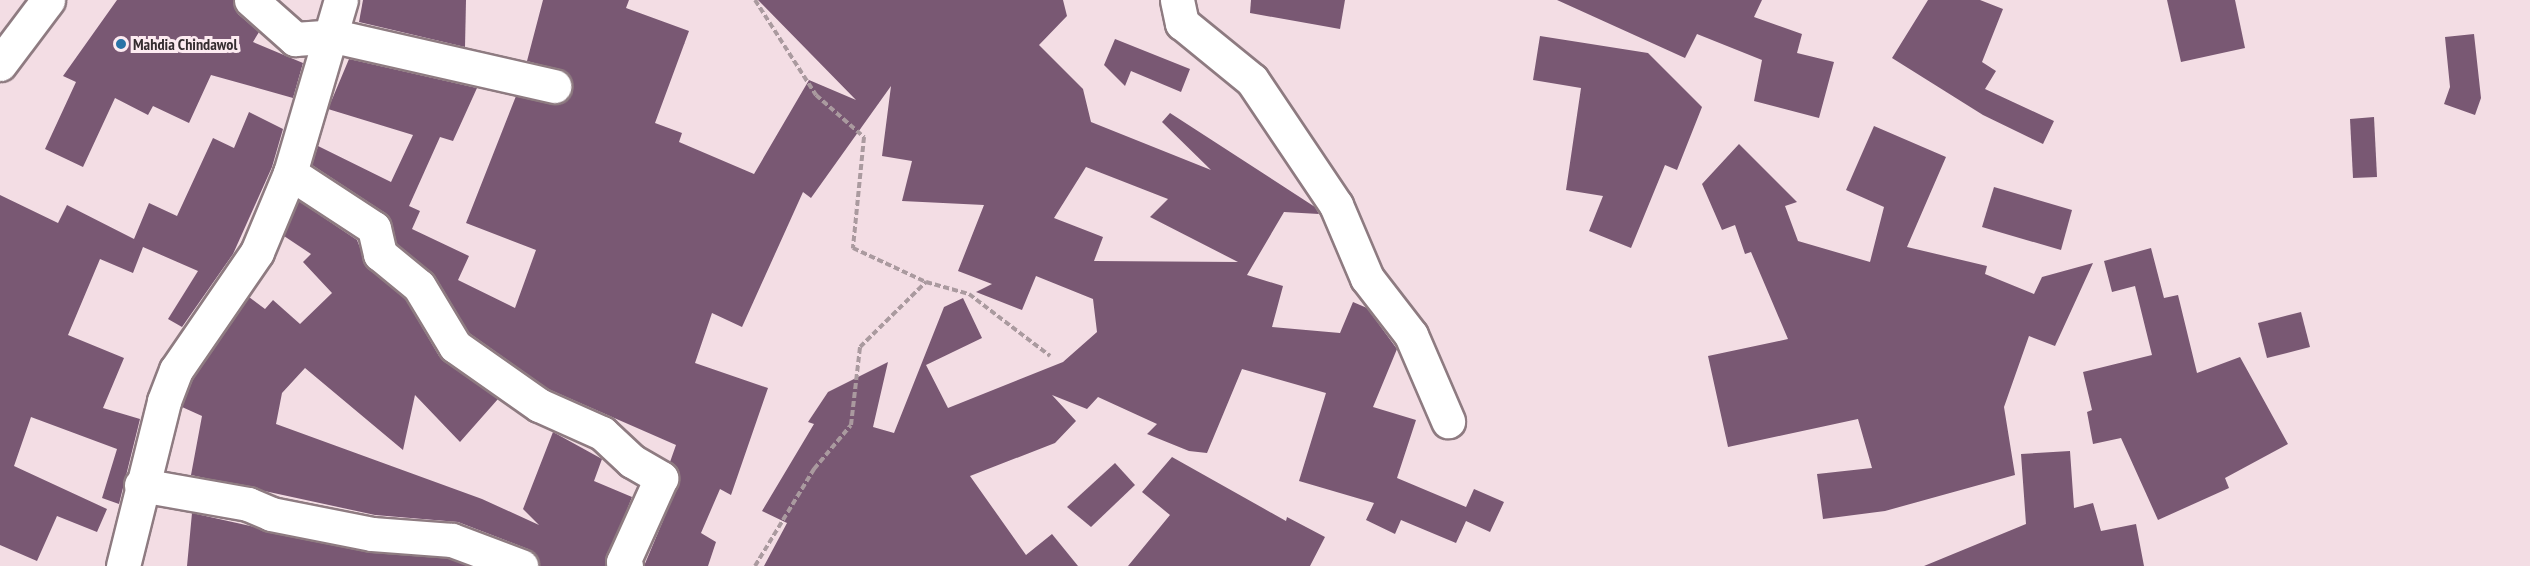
<!DOCTYPE html>
<style>
body{margin:0}
#map{position:relative;width:2530px;height:566px;overflow:hidden;background:#f3dde4;font-family:"PT Sans Narrow",sans-serif}
div>[style]{position:absolute}
[style*='--x']{left:calc(var(--x)*1px);top:calc(var(--y)*1px);width:calc(var(--w)*1px);rotate:calc(var(--a)*1deg)}
.building>*{inset:0;background:#795873}
.path>*{height:4px;margin-top:-2px;transform-origin:0;background:repeating-linear-gradient(90deg,#aa9a9f 0 6px,transparent 0 9px)}
.roads{filter:drop-shadow(2px 0 #8e7b81) drop-shadow(-2px 0 #8e7b81) drop-shadow(0 2px #8e7b81) drop-shadow(0 -2px #8e7b81)}
.minor>*{height:33px;margin:-16.5px;padding:0 16.5px;transform-origin:16.5px;border-radius:16.5px;background:#fff}
.major>*{height:33px;margin:-16.5px;padding:0 16.5px;transform-origin:16.5px;border-radius:16.5px;background:#fff}
.dots>*{width:16px;height:16px;translate:-50% -50%;box-sizing:border-box;border:3px solid #fdebf1;border-radius:50%}
span{translate:-50% -50%;white-space:nowrap;text-align:center;line-height:1.15;-webkit-text-stroke:6px #fdebf1;paint-order:stroke}
.poi-label{font-size:16px;color:#352d30;font-weight:700}
.left{translate:0 -50%;text-align:left}
</style>
<div id="map">
<div class="building">
<i style="clip-path:polygon(117px 0,233px 0,238px 14px,259px 32px,253px 42px,303px 63px,293px 98px,211px 75px,189px 123px,153px 106px,148px 115px,115px 98px,83px 167px,45px 149px,76px 82px,63px 76px)"></i>
<i style="clip-path:polygon(363px 0,466px 0,465px 47px,359px 22px)"></i>
<i style="clip-path:polygon(evenodd,543px 0,629px 0,626px 8px,689px 31px,655px 123px,682px 133px,679px 142px,754px 174px,809px 80px,856px 100px,758px 0,1063px 0,1067px 16px,1039px 45px,1083px 89px,1091px 122px,1211px 170px,1162px 122px,1170px 113px,1315px 207px,1319px 214px,1284px 212px,1247px 275px,1283px 286px,1272px 327px,1340px 333px,1353px 302px,1367px 308px,1397px 349px,1373px 407px,1416px 420px,1397px 478px,1466px 507px,1474px 489px,1504px 502px,1490px 532px,1466px 521px,1456px 543px,1401px 520px,1395px 534px,1366px 520px,1374px 503px,1299px 481px,1326px 393px,1242px 369px,1207px 453px,1189px 451px,1147px 434px,1157px 424px,1098px 397px,1087px 409px,1052px 395px,1076px 421px,1055px 443px,970px 476px,1026px 555px,1052px 534px,1078px 566px,764px 566px,787px 523px,762px 511px,814px 424px,808px 422px,828px 392px,888px 362px,873px 427px,894px 433px,944px 307px,963px 298px,982px 338px,926px 365px,948px 408px,1063px 362px,1097px 332px,1093px 299px,1036px 276px,1022px 310px,976px 292px,992px 284px,958px 271px,984px 205px,902px 201px,912px 161px,882px 156px,891px 86px,811px 198px,803px 192px,742px 327px,712px 313px,695px 363px,768px 388px,731px 495px,720px 489px,701px 533px,716px 542px,708px 566px,644px 566px,678px 485px,677px 469px,670px 462px,676px 445px,548px 389px,469px 333px,435px 276px,397px 244px,385px 213px,312px 165px,318px 146px,391px 182px,413px 135px,328px 109px,349px 59px,477px 88px,453px 141px,440px 137px,409px 206px,420px 211px,412px 229px,469px 256px,458px 280px,515px 308px,536px 250px,466px 223px,516px 96px,559px 104px,572px 91px,566px 72px,527px 61px,543px 0,1086px 167px,1168px 199px,1150px 217px,1238px 262px,1094px 261px,1103px 237px,1054px 218px,1086px 167px)"></i>
<i style="clip-path:polygon(1251px 0,1345px 0,1340px 29px,1250px 13px)"></i>
<i style="clip-path:polygon(1557px 0,1762px 0,1754px 17px,1802px 34px,1797px 53px,1834px 62px,1819px 118px,1754px 101px,1762px 60px,1697px 34px,1685px 58px)"></i>
<i style="clip-path:polygon(1928px 0,1980px 0,2003px 9px,1982px 62px,1996px 71px,1985px 89px,2054px 121px,2043px 144px,1983px 115px,1892px 58px)"></i>
<i style="clip-path:polygon(2167px 0,2235px 0,2245px 48px,2181px 62px)"></i>
<i style="clip-path:polygon(2474px 34px,2481px 98px,2475px 115px,2444px 104px,2450px 87px,2445px 37px)"></i>
<i style="clip-path:polygon(1540px 36px,1648px 53px,1702px 107px,1677px 170px,1665px 165px,1631px 248px,1589px 231px,1603px 196px,1566px 190px,1581px 88px,1533px 80px)"></i>
<i style="clip-path:polygon(1115px 39px,1190px 69px,1181px 92px,1131px 71px,1125px 86px,1104px 65px)"></i>
<i style="clip-path:polygon(249px 112px,283px 129px,272px 167px,233px 254px,182px 327px,168px 319px,198px 271px,143px 247px,133px 273px,100px 259px,68px 335px,124px 358px,103px 408px,140px 419px,119px 504px,102px 498px,117px 449px,31px 417px,14px 466px,107px 509px,97px 532px,57px 516px,37px 561px,0 545px,0 195px,58px 223px,67px 205px,134px 239px,149px 203px,177px 216px,213px 138px,234px 148px)"></i>
<i style="clip-path:polygon(2374px 117px,2377px 177px,2353px 178px,2350px 119px)"></i>
<i style="clip-path:polygon(1874px 126px,1946px 157px,1907px 247px,1987px 266px,1985px 274px,2034px 294px,2042px 277px,2093px 263px,2055px 346px,2029px 336px,2004px 407px,2015px 475px,1885px 511px,1823px 519px,1817px 474px,1872px 468px,1858px 419px,1728px 447px,1708px 356px,1788px 339px,1751px 252px,1745px 254px,1735px 225px,1722px 230px,1702px 184px,1739px 144px,1797px 202px,1785px 206px,1798px 241px,1870px 262px,1884px 207px,1846px 190px)"></i>
<i style="clip-path:polygon(1994px 187px,2072px 210px,2061px 250px,1982px 227px)"></i>
<i style="clip-path:polygon(299px 201px,357px 240px,368px 268px,405px 298px,439px 356px,498px 399px,460px 442px,415px 395px,403px 450px,305px 368px,282px 393px,276px 424px,482px 499px,539px 525px,523px 509px,553px 432px,602px 459px,594px 481px,632px 497px,605px 566px,539px 566px,528px 549px,458px 522px,375px 515px,191px 475px,202px 416px,182px 407px,193px 379px,249px 297px,265px 309px,273px 300px,300px 324px,332px 293px,303px 262px,311px 254px,284px 236px)"></i>
<i style="clip-path:polygon(2151px 248px,2164px 298px,2178px 295px,2197px 373px,2240px 357px,2288px 444px,2225px 478px,2229px 488px,2158px 520px,2121px 438px,2093px 444px,2087px 412px,2092px 410px,2083px 372px,2152px 355px,2135px 286px,2112px 292px,2104px 261px)"></i>
<i style="clip-path:polygon(2301px 312px,2310px 347px,2267px 358px,2258px 323px)"></i>
<i style="clip-path:polygon(2070px 451px,2074px 508px,2093px 503px,2101px 531px,2136px 524px,2144px 566px,1924px 566px,2026px 524px,2021px 454px)"></i>
<i style="clip-path:polygon(1172px 457px,1286px 521px,1287px 517px,1325px 537px,1310px 566px,1128px 566px,1170px 515px,1142px 492px)"></i>
<i style="clip-path:polygon(1115px 463px,1135px 485px,1091px 527px,1067px 507px)"></i>
<i style="clip-path:polygon(192px 513px,368px 552px,448px 558px,468px 566px,187px 566px)"></i>
</div>
<div class="path">
<i style="--x:755;--y:0;--w:113;--a:57.3"></i>
<i style="--x:816;--y:95;--w:64;--a:41.2"></i>
<i style="--x:864;--y:137;--w:112;--a:95.7"></i>
<i style="--x:853;--y:248;--w:81;--a:25"></i>
<i style="--x:755;--y:566;--w:114;--a:-58.7"></i>
<i style="--x:814;--y:469;--w:57;--a:-49.9"></i>
<i style="--x:851;--y:425;--w:79;--a:-83.4"></i>
<i style="--x:860;--y:347;--w:93;--a:-44.6"></i>
<i style="--x:926;--y:282;--w:45;--a:15.6"></i>
<i style="--x:969;--y:294;--w:102;--a:37.4"></i>
</div>
<div class="roads">
<div class="minor">
<i style="--x:251;--y:0;--w:59;--a:41.6"></i>
<i style="--x:295;--y:39;--w:39;--a:-4"></i>
<i style="--x:334;--y:36;--w:226;--a:12.8"></i>
<i style="--x:1177;--y:0;--w:24;--a:78"></i>
<i style="--x:1182;--y:23;--w:90;--a:39.2"></i>
<i style="--x:1252;--y:80;--w:151;--a:56.1"></i>
<i style="--x:1336;--y:205;--w:79;--a:67"></i>
<i style="--x:1367;--y:278;--w:72;--a:52.3"></i>
<i style="--x:1411;--y:335;--w:94;--a:66.7"></i>
<i style="--x:290;--y:173;--w:100;--a:33.2"></i>
<i style="--x:374;--y:228;--w:27;--a:77"></i>
<i style="--x:380;--y:254;--w:50;--a:39.4"></i>
<i style="--x:419;--y:286;--w:70;--a:59"></i>
<i style="--x:455;--y:346;--w:103;--a:35.1"></i>
<i style="--x:539;--y:405;--w:69;--a:24"></i>
<i style="--x:602;--y:433;--w:41;--a:43"></i>
<i style="--x:632;--y:461;--w:34;--a:30"></i>
<i style="--x:661;--y:478;--w:92;--a:114.3"></i>
<i style="--x:623;--y:562;--w:5;--a:53"></i>
<i style="--x:141;--y:485;--w:109;--a:10.1"></i>
<i style="--x:248;--y:504;--w:25;--a:23"></i>
<i style="--x:271;--y:514;--w:103;--a:11.2"></i>
<i style="--x:372;--y:534;--w:80;--a:4.3"></i>
<i style="--x:452;--y:540;--w:74;--a:20.6"></i>
<i style="--x:123;--y:566;--w:170;--a:-76"></i>
<i style="--x:164;--y:401;--w:33;--a:-69"></i>
<i style="--x:176;--y:370;--w:143;--a:-55.5"></i>
<i style="--x:257;--y:252;--w:86;--a:-67.3"></i>
<i style="--x:290;--y:173;--w:180;--a:-73.6"></i>
</div>
<div class="major">
<i style="--x:0;--y:64;--w:80;--a:-53.1"></i>
</div>
</div>
<div class="dots">
<i style="left:121px;top:44px;background:#2974a7"></i>
</div>
<div class="poi-label">
<span class="left" style="left:133px;top:44px">Mahdia Chindawol</span>
</div>
</div>
